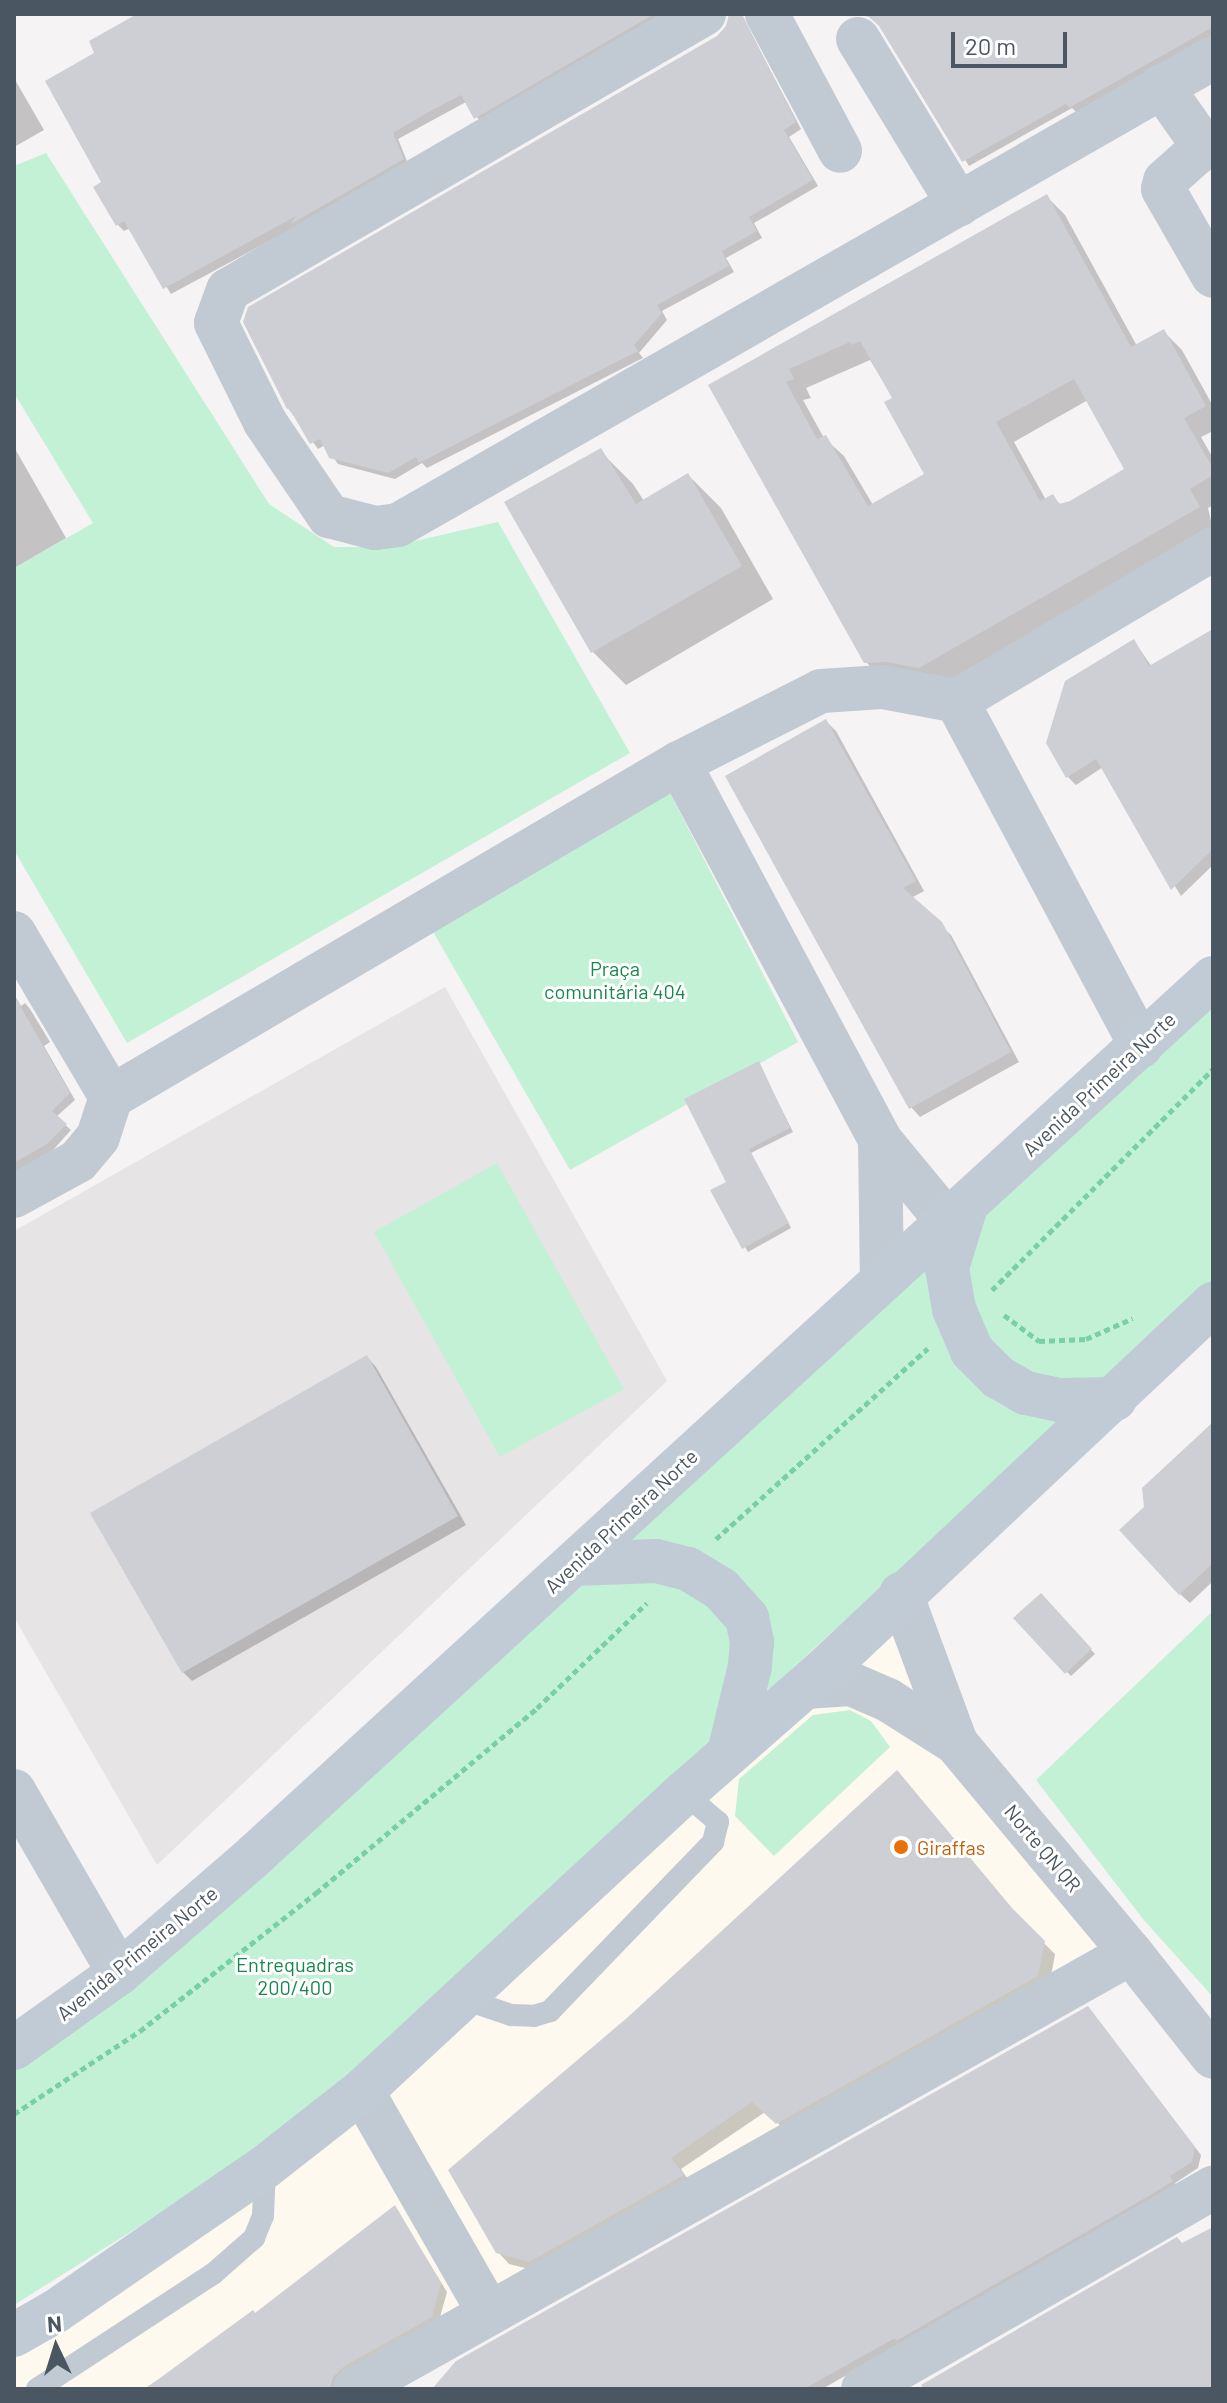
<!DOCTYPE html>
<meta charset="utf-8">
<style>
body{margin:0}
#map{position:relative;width:1227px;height:2403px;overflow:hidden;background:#f5f3f3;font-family:Barlow,sans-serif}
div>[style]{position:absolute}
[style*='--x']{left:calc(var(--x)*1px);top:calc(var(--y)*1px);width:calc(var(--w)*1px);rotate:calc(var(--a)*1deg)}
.commercial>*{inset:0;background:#fdf9ef}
.education>*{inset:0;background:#e6e4e5}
.green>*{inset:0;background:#c3f1d5}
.shadow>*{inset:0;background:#0003}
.building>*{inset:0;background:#cdcfd5}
.path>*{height:5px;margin-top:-2.5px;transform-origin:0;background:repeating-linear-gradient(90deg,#7ad0a6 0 6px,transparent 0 10px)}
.service>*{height:22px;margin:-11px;padding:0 11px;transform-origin:11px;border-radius:11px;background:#c1cad2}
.minor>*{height:44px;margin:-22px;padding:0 22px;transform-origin:22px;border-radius:22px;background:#c1cad2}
.tertiary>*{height:44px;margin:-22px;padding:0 22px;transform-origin:22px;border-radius:22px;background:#c1cad2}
.secondary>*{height:44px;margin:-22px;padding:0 22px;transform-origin:22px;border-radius:22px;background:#c1cbd6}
.dots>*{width:22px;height:22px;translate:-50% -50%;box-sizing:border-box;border:4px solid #fff;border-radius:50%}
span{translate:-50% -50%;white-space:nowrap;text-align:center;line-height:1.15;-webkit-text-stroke:6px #fff;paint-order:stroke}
.park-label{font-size:20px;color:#17864f}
.street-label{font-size:20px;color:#4a5661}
.food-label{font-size:20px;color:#c56008}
.left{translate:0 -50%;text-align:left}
.frame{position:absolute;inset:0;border:16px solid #4a5661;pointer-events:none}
.north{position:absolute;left:16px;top:2307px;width:80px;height:80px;-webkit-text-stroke:6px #fff;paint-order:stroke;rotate:356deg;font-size:22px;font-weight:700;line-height:32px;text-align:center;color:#4a5661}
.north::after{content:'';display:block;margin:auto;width:28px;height:36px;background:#4a5661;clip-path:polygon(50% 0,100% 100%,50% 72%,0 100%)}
.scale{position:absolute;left:951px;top:32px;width:116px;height:36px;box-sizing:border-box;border:4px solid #4a5661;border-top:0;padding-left:10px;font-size:24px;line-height:28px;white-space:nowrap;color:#4a5661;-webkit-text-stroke:6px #fff;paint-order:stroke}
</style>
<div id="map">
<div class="commercial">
<i style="clip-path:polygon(875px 1612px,1129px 1930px,310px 2389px,14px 2389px,14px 2312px,377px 2070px)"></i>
</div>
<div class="education">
<i style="clip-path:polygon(445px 987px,667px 1381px,157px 1865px,14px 1617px,14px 1231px)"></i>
</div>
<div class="green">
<i style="clip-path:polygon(46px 153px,269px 504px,334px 547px,389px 547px,498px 522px,630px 753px,127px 1043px,14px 850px,14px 568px,93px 523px,14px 393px,14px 166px)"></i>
<i style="clip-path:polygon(670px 793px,798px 1042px,570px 1170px,431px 928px)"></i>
<i style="clip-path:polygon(1213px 968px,1213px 1284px,763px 1695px,373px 2066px,202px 2187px,14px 2305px,14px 2066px)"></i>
<i style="clip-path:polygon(497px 1163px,624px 1389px,500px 1457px,374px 1232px)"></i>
<i style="clip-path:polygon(1213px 1611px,1213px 1997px,1143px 1919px,1036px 1780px)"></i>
<i style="clip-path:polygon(850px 1710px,871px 1721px,890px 1747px,774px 1856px,735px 1816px,739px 1779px,813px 1715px)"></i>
</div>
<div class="shadow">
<i style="clip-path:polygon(141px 14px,671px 14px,482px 124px,466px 102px,398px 139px,409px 166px,171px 294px,130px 228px,124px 231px,118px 225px,104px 183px)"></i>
<i style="clip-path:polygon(731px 14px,741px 14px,801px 129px,789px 137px,818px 186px,754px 223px,762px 238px,726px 258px,734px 272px,662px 311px,667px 320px,639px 353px,643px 358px,427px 468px,422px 463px,395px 479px,338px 464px,325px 445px,318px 449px,288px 408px,718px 37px,727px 28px)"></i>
<i style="clip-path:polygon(874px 14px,1213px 14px,1213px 35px,1076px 112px,1072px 108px,969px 166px)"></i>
<i style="clip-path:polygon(14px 78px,44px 130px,14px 147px)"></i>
<i style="clip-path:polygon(evenodd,1047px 197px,1065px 215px,1137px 346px,1163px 331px,1182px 350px,1213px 406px,1213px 431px,1201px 437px,1213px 458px,1213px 505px,1208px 508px,1213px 529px,939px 686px,885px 681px,866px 662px,710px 386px,1047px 197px,870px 360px,894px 399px,926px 475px,873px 505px,844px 456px,824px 438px,803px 400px,811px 398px,806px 388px,870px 360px,1047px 197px,1088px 400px,1127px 469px,1062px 506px,1052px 496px,1046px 500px,1014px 442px,1088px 400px)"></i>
<i style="clip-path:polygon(14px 447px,66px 538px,14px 568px)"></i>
<i style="clip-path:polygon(600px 451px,633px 484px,644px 501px,688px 475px,721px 508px,773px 599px,626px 685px,593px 652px)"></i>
<i style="clip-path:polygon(1213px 632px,1213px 865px,1181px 896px,1103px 767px,1076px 785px,1067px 776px,1134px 641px,1152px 667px)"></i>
<i style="clip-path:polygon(826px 721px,836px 731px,924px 891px,911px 898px,951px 935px,1019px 1062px,920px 1117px,911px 1107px)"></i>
<i style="clip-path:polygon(14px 994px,21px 1006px,25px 1003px,30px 1009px,50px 1042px,44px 1046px,75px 1100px,56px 1117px,71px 1130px,53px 1150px,14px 1172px)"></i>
<i style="clip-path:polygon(759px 1064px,793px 1132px,751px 1153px,791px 1228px,748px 1252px,713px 1191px,728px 1183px)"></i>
<i style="clip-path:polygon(367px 1357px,376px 1367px,466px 1525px,192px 1681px,183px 1672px)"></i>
<i style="clip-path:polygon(1213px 1425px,1213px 1581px,1190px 1603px,1180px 1594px,1146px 1508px)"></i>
<i style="clip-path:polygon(1041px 1596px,1095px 1654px,1071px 1676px,1016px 1618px)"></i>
<i style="clip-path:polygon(1022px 1922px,1055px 1954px,1049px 1987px,789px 2133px,765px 2112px,681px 2169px,693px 2187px,541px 2272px,509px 2264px,498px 2252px)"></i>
<i style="clip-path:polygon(1094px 2015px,1201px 2155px,1198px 2168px,1175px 2183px,1178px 2188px,822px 2389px,435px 2389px)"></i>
<i style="clip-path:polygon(395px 2207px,447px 2292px,438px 2324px,338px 2389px,144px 2389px,255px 2315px)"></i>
</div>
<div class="building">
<i style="clip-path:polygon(137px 14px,654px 14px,474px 119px,461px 95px,425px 114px,393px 133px,404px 159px,291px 224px,296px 216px,163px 289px,124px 221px,116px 226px,93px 187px,101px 182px,45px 81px,94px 53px,89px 41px)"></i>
<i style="clip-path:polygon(729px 14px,742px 14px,796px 122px,784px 130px,813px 180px,749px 217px,757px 231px,722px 251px,729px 266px,657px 305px,662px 313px,634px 345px,638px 351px,419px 463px,416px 457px,388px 473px,329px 458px,320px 439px,310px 444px,289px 408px,287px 409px,243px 322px,248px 307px,717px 36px,726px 26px)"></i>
<i style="clip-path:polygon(857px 14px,1213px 14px,1213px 27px,1069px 108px,1066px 104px,962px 162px,879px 26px,869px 17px)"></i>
<i style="clip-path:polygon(evenodd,1047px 194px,1131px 347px,1164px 329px,1206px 406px,1184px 418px,1213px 468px,1213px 475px,1190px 489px,1200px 507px,919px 668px,886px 662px,864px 663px,708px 385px,1047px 194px,860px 341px,892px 398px,884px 402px,924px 474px,868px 506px,826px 435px,817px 439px,786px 382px,794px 379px,789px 369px,850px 342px,852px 345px,860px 341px,1047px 194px,1074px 379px,1124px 469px,1070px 501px,1059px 504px,1053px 494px,1040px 501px,996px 422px,1074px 379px)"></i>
<i style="clip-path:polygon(601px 448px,636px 504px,688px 473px,742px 566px,591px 653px,504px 502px)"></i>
<i style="clip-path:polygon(1213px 629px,1213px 849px,1171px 890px,1096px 759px,1066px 778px,1046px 743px,1065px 681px,1134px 639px,1149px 666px)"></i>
<i style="clip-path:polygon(826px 719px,916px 881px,903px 888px,942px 922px,1011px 1052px,909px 1109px,725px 776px)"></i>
<i style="clip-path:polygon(14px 995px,70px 1093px,52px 1111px,67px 1124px,47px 1144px,14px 1163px)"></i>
<i style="clip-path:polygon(759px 1061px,790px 1128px,749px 1149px,789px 1223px,742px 1249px,710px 1190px,726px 1182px,684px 1099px)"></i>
<i style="clip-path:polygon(367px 1355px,458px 1516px,182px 1673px,90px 1513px)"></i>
<i style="clip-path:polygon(1213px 1422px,1213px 1563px,1179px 1595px,1119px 1530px,1144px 1507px,1142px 1488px)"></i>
<i style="clip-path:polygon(1041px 1593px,1092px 1649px,1065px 1674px,1013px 1618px)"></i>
<i style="clip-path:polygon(897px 1770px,1012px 1908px,1045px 1941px,1038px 1976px,776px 2124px,752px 2102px,671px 2158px,684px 2175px,529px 2262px,496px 2253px,448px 2170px,628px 2017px)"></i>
<i style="clip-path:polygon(1088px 2006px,1195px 2147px,1192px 2162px,1170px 2176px,1173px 2181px,1147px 2197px,896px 2341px,895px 2338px,804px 2389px,432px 2389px,456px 2361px)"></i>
<i style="clip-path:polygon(395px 2205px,441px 2283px,432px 2317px,343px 2367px,333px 2377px,330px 2389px,145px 2389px,253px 2310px,255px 2313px)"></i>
<i style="clip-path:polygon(1213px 2227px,1213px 2389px,924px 2389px,921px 2385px,1177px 2237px,1182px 2243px)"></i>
</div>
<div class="path">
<i style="--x:992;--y:1290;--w:313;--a:-45"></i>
<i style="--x:1004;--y:1315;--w:44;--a:36.6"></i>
<i style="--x:1039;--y:1341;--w:47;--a:-2.4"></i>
<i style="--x:1086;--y:1339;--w:51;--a:-24.1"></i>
<i style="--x:716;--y:1539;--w:285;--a:-42"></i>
<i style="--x:14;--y:2114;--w:151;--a:-33.4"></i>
<i style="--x:140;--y:2031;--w:224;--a:-38.1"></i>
<i style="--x:316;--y:1893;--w:288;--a:-39.9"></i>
<i style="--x:537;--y:1708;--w:152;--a:-43.7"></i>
</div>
<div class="service">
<i style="--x:464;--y:1999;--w:50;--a:18.8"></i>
<i style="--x:511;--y:2015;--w:23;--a:2"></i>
<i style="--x:534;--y:2016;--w:17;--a:-17"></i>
<i style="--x:550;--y:2011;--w:235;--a:-46"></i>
<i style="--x:713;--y:1842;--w:21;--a:-76"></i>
<i style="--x:718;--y:1822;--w:45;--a:-139.5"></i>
<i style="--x:37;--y:2389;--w:210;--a:-33.2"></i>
<i style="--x:213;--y:2274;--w:55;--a:-41.3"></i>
<i style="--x:254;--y:2238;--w:24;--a:-68"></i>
<i style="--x:263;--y:2216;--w:49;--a:-87.7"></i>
</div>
<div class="minor">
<i style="--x:704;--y:14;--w:550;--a:149.89"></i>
<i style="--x:228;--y:290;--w:35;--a:110"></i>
<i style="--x:216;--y:323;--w:110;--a:63.7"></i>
<i style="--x:265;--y:422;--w:114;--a:55.8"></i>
<i style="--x:329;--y:516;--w:48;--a:14.6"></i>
<i style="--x:375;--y:528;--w:23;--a:-7"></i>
<i style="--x:398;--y:525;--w:939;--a:-29.81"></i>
<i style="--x:767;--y:14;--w:155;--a:61.9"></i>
<i style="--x:858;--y:39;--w:194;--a:58.7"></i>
<i style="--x:1161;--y:86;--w:66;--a:54.9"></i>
<i style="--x:1199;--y:140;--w:15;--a:106"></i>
<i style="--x:1195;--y:154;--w:40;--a:138"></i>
<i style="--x:1165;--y:181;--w:8;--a:104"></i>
<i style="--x:1163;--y:189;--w:100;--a:60.1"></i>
<i style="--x:679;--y:763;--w:427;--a:61.9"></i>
<i style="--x:880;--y:1140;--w:105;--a:50.4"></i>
<i style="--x:14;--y:933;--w:191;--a:59.4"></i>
<i style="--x:1141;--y:1046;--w:391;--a:-118.1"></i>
<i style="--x:957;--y:701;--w:298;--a:-30.7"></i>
<i style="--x:880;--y:1140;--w:141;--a:89.2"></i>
<i style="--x:14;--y:1196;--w:73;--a:-28.7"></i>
<i style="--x:78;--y:1161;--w:31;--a:-50"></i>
<i style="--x:98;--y:1137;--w:42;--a:-72"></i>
<i style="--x:111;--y:1097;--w:659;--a:-30.46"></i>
<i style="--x:679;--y:763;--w:159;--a:-26.9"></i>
<i style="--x:821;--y:691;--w:61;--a:-3.8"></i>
<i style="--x:882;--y:687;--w:76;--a:10.6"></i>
<i style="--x:14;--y:1791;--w:210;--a:60"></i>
<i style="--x:362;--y:2091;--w:256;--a:60.2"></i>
<i style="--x:355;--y:2389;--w:890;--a:-29.33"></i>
<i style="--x:863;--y:2389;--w:404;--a:-29.9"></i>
</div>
<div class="tertiary">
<i style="--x:901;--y:1594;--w:159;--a:69.7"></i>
<i style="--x:805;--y:1687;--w:46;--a:-3.7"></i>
<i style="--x:851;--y:1684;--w:40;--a:23.4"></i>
<i style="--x:888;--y:1700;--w:80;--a:32.3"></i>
<i style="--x:956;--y:1743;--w:273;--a:50.2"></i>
<i style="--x:1131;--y:1953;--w:132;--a:51.7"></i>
</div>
<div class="secondary">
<i style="--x:965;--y:1209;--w:62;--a:107"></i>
<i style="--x:947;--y:1268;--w:42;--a:80.3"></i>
<i style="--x:954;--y:1309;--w:46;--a:66.8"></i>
<i style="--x:972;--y:1351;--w:37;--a:45"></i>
<i style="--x:998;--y:1377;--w:32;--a:30"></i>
<i style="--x:1026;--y:1393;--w:35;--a:12"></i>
<i style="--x:1060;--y:1400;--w:55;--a:-1"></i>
<i style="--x:575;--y:1564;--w:81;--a:-2.1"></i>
<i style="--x:656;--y:1561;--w:33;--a:14"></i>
<i style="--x:688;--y:1569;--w:39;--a:31"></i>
<i style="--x:721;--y:1589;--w:39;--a:48"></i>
<i style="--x:747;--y:1618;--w:25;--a:78"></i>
<i style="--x:752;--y:1642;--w:24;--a:95"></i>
<i style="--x:750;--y:1666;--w:89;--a:103.6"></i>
<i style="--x:14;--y:2048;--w:129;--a:-35.5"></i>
<i style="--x:119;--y:1973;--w:180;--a:-40.9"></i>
<i style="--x:255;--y:1855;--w:1299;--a:-42.47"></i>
<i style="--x:14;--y:2335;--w:48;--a:-29.7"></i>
<i style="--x:56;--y:2311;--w:254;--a:-34.6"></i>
<i style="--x:265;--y:2167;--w:123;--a:-38.1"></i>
<i style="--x:362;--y:2091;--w:439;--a:-42.8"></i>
<i style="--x:684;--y:1793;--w:185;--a:-41.3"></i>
<i style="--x:823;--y:1671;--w:536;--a:-43.26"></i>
</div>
<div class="dots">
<i style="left:901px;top:1847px;background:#e8710a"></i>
</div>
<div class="park-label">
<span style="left:615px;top:980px">Praça<br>comunitária 404</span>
<span style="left:295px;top:1976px">Entrequadras<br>200/400</span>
</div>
<div class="street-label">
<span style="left:1099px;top:1084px;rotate:-43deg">Avenida Primeira Norte</span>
<span style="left:621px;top:1521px;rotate:-43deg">Avenida Primeira Norte</span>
<span style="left:1043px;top:1848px;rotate:50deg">Norte QN QR</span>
<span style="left:137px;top:1953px;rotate:-39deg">Avenida Primeira Norte</span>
</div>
<div class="food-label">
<span class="left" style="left:917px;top:1847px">Giraffas</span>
</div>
<div class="frame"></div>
<div class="north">N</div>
<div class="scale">20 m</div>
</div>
